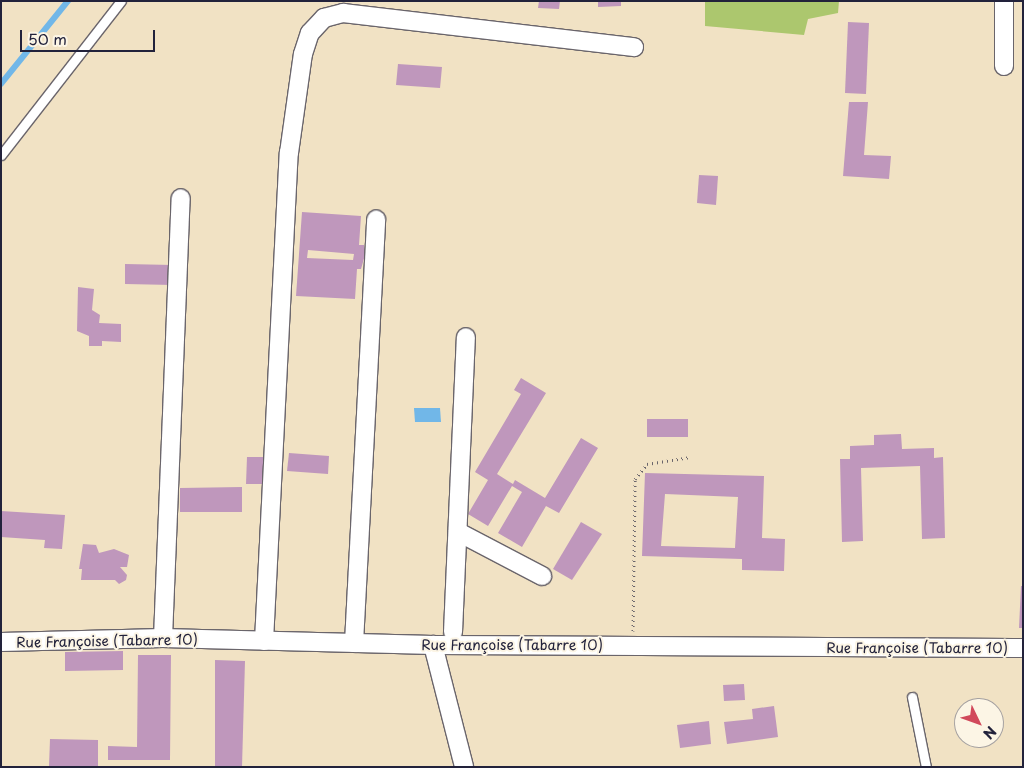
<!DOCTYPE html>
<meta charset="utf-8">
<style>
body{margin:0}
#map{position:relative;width:1024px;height:768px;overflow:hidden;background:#f1e2c4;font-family:"Playpen Sans",sans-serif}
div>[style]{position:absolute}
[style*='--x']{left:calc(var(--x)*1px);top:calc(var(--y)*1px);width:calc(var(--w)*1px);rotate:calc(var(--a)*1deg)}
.green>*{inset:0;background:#acc76e}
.water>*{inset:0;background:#71b7e8}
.stream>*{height:5.5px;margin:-2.75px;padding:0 2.75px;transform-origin:2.75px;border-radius:2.75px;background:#71b7e8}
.building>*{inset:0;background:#bf97bc}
.path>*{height:3px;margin-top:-1.5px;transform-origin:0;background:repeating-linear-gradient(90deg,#6a656b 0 1px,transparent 0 5px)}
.roads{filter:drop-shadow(1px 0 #6a656b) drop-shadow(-1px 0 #6a656b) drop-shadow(0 1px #6a656b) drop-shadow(0 -1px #6a656b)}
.lane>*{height:9px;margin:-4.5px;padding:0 4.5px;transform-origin:4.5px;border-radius:4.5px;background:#fff}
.street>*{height:18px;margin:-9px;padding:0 9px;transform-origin:9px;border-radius:9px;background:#fff}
span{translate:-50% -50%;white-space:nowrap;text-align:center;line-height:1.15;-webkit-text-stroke:4px #fcf5e5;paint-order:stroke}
.street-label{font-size:14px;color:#22223b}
.frame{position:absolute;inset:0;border:2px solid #22223b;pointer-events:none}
.north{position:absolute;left:954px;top:698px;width:50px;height:50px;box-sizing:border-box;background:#fcf5e5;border:1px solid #a5a1a1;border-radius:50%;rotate:132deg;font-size:14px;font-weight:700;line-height:20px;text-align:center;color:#22223b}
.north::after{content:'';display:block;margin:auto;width:18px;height:22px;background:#d1495b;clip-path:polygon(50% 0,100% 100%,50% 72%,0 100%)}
.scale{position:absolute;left:20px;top:30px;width:135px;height:22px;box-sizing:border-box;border:2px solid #22223b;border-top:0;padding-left:6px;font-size:15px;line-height:18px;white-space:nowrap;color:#22223b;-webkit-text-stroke:4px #fcf5e5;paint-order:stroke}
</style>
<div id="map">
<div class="green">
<i style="clip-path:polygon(705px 1px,839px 1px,838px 13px,808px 19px,804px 35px,705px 26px)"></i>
</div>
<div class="water">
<i style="clip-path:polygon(414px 408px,440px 408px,441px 422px,415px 422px)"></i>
</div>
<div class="stream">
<i style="--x:1;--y:84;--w:107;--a:-51.1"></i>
</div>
<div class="building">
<i style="clip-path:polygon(539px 1px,560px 1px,559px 9px,538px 8px)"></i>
<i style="clip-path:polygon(598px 1px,621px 1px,621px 6px,598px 7px)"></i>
<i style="clip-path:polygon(848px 22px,869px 23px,866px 94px,845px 93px)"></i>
<i style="clip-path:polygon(398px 64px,442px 67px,440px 88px,396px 85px)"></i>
<i style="clip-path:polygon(849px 102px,868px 102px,864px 155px,891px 156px,889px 179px,843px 176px)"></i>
<i style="clip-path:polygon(699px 175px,718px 176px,716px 205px,697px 203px)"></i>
<i style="clip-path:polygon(evenodd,302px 212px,361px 216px,359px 245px,364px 245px,365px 255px,361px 269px,357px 269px,355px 299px,296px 296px,302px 212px,308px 250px,354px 254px,353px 260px,307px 258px,308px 250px)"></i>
<i style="clip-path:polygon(125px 264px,173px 265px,173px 285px,125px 284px)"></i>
<i style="clip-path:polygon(78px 287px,94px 289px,92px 310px,100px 315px,99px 323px,121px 324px,121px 342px,102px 341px,102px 346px,89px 346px,89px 336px,77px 331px)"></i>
<i style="clip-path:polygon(521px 378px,546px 393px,497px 474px,513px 484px,515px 480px,545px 498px,581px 438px,598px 448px,559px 513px,546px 506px,522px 547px,498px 533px,522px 492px,512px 486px,488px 526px,468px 514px,488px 480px,475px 472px,521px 394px,514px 390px)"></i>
<i style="clip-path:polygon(647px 419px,688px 419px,688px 437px,647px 437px)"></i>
<i style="clip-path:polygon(901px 434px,902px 449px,934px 448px,934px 458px,943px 457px,945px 538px,922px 539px,920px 466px,861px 468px,863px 541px,842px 542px,840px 459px,850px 459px,850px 446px,874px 445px,874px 435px)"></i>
<i style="clip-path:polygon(289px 453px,329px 456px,328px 474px,287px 471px)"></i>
<i style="clip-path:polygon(247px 457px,267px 457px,267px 484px,246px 484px)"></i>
<i style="clip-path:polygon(evenodd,645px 473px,764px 476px,762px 538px,785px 539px,784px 571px,742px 570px,742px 559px,642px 556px,645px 473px,665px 494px,738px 497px,735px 548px,661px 546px,665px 494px)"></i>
<i style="clip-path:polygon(242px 487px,242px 512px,180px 512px,180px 488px)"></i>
<i style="clip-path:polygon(1px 511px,65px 515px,62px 549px,44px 548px,45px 540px,1px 537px)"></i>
<i style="clip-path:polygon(581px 522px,602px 534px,572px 580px,553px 569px)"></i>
<i style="clip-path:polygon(83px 544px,96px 545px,99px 553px,114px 549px,129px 555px,127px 567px,120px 567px,127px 575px,126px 580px,119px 584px,115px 580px,81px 580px,82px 569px,79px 569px)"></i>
<i style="clip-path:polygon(1021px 586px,1023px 586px,1023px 628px,1019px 628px)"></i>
<i style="clip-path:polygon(123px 651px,123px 670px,65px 671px,65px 652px)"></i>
<i style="clip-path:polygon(138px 655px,171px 655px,170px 760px,108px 760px,108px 746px,137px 747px)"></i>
<i style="clip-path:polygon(215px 660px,245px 661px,242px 767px,215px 767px)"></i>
<i style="clip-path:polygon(744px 684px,745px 700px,724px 701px,723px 685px)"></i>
<i style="clip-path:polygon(774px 706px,778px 737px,727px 744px,724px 722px,753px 719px,752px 709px)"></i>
<i style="clip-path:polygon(709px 721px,711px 744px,680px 748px,677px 725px)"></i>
<i style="clip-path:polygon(50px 739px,98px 740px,98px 767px,49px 767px)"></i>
</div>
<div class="path">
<i style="--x:633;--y:631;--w:152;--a:-89.2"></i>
<i style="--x:635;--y:479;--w:19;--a:-51"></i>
<i style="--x:647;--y:464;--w:44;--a:-9.2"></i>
</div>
<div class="roads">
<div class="lane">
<i style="--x:1;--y:155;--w:195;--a:-52.1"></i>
<i style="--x:912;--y:697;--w:71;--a:78.7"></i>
</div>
<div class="street">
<i style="--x:1004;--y:66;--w:65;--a:-90"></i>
<i style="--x:458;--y:532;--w:95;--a:27.6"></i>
<i style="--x:453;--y:632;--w:295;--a:-87.5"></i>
<i style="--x:163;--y:638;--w:440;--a:-87.7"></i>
<i style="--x:264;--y:641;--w:489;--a:-87.1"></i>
<i style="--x:289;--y:153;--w:100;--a:-82"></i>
<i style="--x:303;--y:54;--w:22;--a:-72"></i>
<i style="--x:310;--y:33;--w:21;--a:-47"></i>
<i style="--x:324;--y:18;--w:20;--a:-15"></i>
<i style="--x:343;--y:13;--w:293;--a:6.7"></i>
<i style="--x:1;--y:642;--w:162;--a:-1.4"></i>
<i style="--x:163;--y:638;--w:270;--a:1.5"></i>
<i style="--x:433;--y:645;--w:590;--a:0.29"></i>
<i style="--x:354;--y:643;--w:424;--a:-87"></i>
<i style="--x:433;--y:645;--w:126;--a:75.7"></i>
</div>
</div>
<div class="street-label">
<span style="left:107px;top:641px;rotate:-1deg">Rue Françoise (Tabarre 10)</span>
<span style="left:512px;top:645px">Rue Françoise (Tabarre 10)</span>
<span style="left:917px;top:648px">Rue Françoise (Tabarre 10)</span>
</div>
<div class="frame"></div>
<div class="north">N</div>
<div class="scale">50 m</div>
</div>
